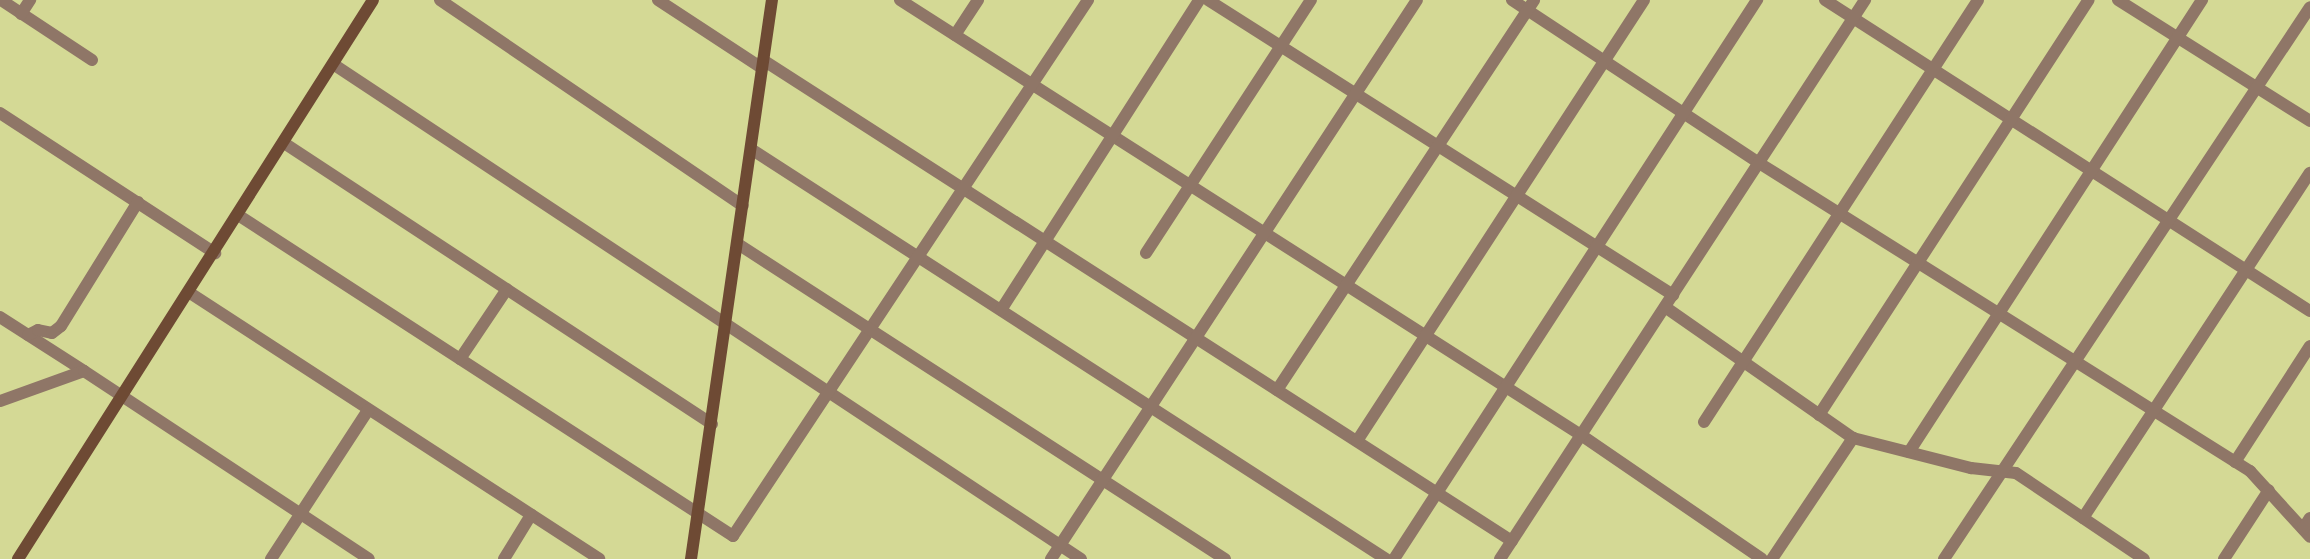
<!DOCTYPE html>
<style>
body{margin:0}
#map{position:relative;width:2310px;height:559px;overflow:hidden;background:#d4d995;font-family:Raleway,sans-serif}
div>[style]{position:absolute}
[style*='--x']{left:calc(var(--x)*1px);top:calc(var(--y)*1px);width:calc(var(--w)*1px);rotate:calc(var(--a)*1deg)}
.street>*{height:12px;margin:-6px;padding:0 6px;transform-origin:6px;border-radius:6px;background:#8f7667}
.secondary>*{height:12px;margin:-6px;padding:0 6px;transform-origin:6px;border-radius:6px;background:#6e4a34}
span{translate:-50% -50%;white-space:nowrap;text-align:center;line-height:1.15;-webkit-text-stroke:6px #d4d995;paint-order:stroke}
</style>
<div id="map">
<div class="street">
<i style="--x:1;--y:0;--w:109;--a:33.4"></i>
<i style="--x:440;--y:0;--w:366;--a:34.2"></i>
<i style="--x:658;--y:0;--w:124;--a:33.2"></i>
<i style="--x:900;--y:0;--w:808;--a:32.57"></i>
<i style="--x:1581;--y:435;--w:219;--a:34.4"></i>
<i style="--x:1208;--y:0;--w:551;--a:32.39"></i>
<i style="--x:1512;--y:0;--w:296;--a:33.4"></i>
<i style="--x:1759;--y:163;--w:580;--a:32.1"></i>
<i style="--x:2250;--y:471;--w:89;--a:47.7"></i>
<i style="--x:1825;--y:0;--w:576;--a:32.67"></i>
<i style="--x:2118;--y:0;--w:227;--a:32.2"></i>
<i style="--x:21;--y:14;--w:17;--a:-57"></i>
<i style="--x:955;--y:35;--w:42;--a:-56.7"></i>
<i style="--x:763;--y:60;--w:890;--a:32.71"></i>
<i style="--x:333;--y:64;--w:897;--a:33.5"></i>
<i style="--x:0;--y:113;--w:257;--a:33.1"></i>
<i style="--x:284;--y:143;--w:512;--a:33.29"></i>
<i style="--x:751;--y:149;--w:756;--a:32.85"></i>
<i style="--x:238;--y:215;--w:590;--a:32.96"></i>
<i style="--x:733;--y:536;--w:643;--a:-56.48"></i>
<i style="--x:738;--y:244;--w:580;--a:32.9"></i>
<i style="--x:1146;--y:253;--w:302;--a:-56.9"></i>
<i style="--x:190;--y:293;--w:488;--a:33"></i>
<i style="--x:1665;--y:307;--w:229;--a:34.9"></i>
<i style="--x:1853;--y:438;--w:122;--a:14.3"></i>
<i style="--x:1971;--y:468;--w:45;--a:6.3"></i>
<i style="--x:2016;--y:473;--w:154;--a:33.9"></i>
<i style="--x:1001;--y:310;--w:368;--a:-57.4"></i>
<i style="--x:0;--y:317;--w:100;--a:32.7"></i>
<i style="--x:28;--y:335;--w:11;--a:-27"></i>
<i style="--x:38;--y:330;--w:14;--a:12"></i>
<i style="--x:52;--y:333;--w:11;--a:-38"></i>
<i style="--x:61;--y:326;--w:146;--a:-58.2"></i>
<i style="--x:460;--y:359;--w:84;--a:-56.1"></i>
<i style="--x:1277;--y:390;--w:467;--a:-56.6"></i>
<i style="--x:0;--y:401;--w:89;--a:-19.7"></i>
<i style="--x:84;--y:371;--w:341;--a:33.4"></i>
<i style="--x:1819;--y:415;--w:495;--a:-57"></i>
<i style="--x:1704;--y:422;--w:503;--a:-57"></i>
<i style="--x:1357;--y:441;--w:526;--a:-56.94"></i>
<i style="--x:1909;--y:452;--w:539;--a:-57.05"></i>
<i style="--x:2235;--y:462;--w:138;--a:-57.1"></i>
<i style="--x:2083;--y:518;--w:413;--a:-56.7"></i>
<i style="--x:2303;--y:529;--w:13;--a:-58"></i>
<i style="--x:271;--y:559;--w:178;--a:-56.9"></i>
<i style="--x:504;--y:559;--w:52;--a:-58.5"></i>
<i style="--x:1051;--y:559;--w:668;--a:-56.79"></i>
<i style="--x:1394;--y:559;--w:667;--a:-57"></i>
<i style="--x:1500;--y:559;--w:668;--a:-56.86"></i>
<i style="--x:1772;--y:559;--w:146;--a:-56.2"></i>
<i style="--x:1944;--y:559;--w:662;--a:-56.45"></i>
<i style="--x:2224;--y:559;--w:82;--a:-56.9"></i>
</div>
<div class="secondary">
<i style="--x:18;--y:559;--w:662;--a:-57.58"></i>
<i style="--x:691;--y:559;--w:565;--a:-81.76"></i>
</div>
</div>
